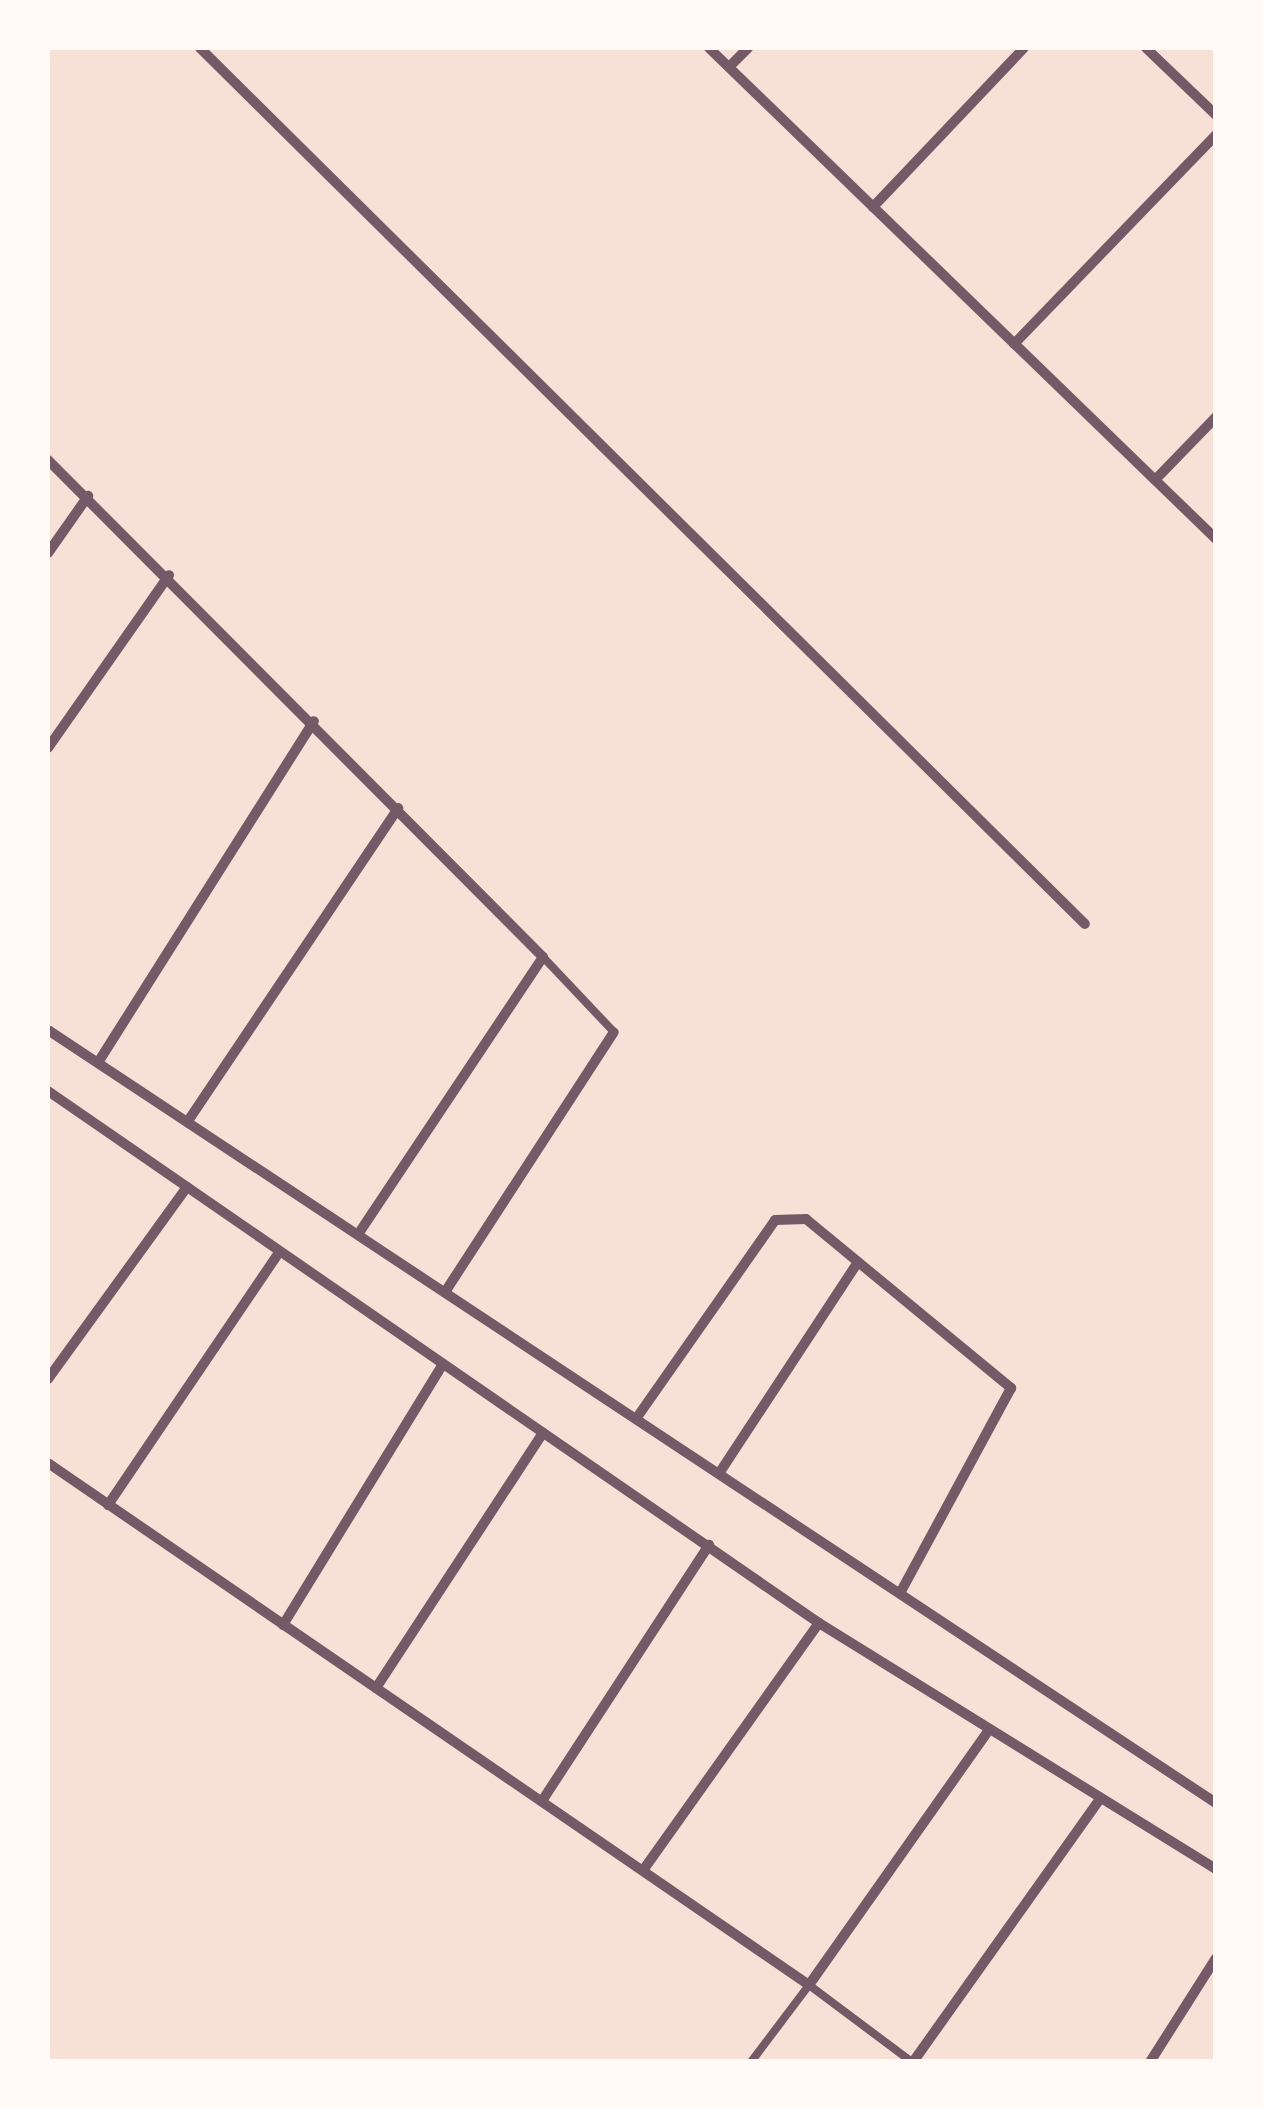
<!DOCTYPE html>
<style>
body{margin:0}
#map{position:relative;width:1263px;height:2109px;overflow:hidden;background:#f7e1d7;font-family:"Public Sans",sans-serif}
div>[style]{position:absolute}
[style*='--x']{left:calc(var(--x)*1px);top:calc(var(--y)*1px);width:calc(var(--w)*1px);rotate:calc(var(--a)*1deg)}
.service>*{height:8px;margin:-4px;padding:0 4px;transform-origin:4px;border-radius:4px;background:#755966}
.minor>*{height:10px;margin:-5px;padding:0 5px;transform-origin:5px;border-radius:5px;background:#755966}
span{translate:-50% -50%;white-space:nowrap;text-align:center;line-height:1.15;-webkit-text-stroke:10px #fffaf5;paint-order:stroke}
.frame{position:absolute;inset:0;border:50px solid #fffaf5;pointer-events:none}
</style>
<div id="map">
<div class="service">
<i style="--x:543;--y:957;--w:103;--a:46.6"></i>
<i style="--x:751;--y:2062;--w:96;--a:-53"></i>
<i style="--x:809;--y:1985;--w:129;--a:36.8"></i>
</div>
<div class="minor">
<i style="--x:200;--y:48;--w:1245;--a:44.71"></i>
<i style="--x:709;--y:48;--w:706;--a:44.08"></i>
<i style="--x:1146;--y:48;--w:97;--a:43.7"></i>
<i style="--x:729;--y:67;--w:27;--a:-45"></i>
<i style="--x:873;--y:207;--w:219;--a:-46.5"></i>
<i style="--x:1014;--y:344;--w:291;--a:-46"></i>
<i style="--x:48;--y:460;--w:701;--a:45.12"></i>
<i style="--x:543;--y:957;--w:332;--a:123.7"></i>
<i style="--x:1155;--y:480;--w:88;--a:-45.9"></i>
<i style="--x:48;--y:553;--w:70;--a:-54.9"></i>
<i style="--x:48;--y:748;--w:211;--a:-55"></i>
<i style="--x:48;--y:1030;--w:1401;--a:33.5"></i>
<i style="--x:99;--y:1061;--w:402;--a:-57.7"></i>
<i style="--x:48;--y:1091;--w:937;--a:34.61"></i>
<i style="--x:819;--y:1623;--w:467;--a:31.8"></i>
<i style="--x:188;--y:1121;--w:377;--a:-56.1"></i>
<i style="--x:447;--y:1289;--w:306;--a:-57"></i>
<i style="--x:48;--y:1379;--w:237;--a:-54.1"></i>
<i style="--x:638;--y:1416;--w:239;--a:-55"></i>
<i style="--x:775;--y:1220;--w:31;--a:-2"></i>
<i style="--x:806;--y:1219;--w:266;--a:39.5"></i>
<i style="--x:1011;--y:1388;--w:233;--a:118.4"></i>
<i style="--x:48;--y:1463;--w:923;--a:34.45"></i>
<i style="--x:809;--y:1985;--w:311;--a:-54.8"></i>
<i style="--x:720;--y:1472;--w:251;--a:-56.7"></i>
<i style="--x:108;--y:1505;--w:305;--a:-55.9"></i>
<i style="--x:283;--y:1625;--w:306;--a:-58.5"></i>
<i style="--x:376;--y:1688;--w:305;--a:-56.8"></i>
<i style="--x:542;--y:1801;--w:306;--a:-56.9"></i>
<i style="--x:644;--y:1869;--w:302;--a:-54.6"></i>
<i style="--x:913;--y:2062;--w:321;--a:-54.6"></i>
<i style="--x:1150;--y:2062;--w:123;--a:-57.6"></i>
</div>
<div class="frame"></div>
</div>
